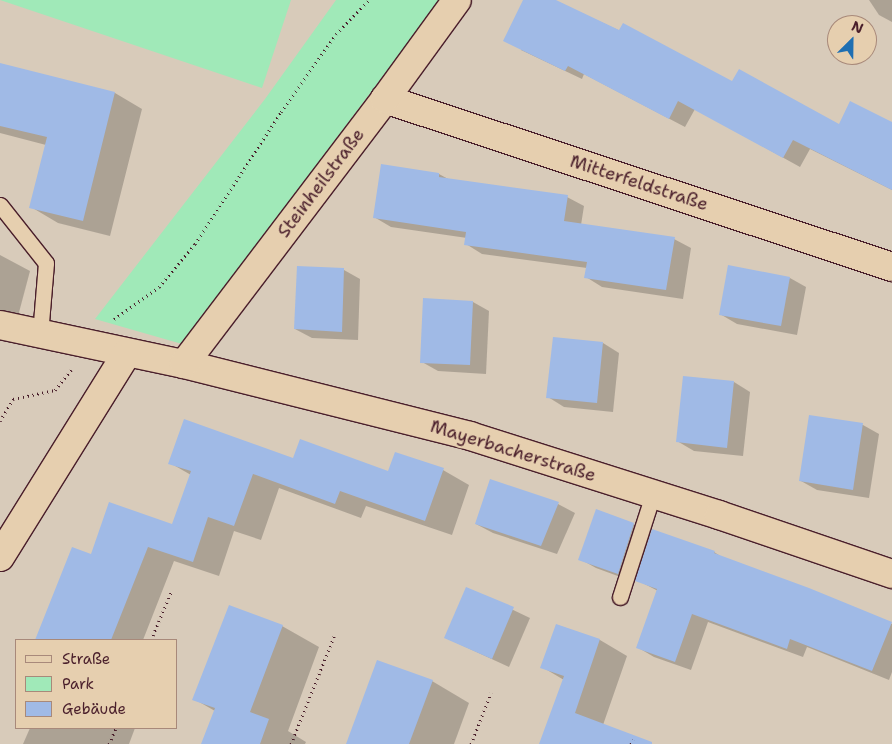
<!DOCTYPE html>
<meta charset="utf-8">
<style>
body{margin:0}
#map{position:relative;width:892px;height:744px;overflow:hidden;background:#d8cbba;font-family:"Shantell Sans",sans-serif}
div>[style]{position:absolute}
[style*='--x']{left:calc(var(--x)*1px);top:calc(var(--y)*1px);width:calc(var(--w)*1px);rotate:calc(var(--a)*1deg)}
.green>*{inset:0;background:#a0e9b8}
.shadow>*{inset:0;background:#0003}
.building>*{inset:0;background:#a0bae6}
.path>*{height:3px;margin-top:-1.5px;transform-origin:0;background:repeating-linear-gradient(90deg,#4a1f2b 0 1px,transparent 0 5px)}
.roads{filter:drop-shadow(1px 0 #4a1f2b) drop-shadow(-1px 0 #4a1f2b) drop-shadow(0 1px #4a1f2b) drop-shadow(0 -1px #4a1f2b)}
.lane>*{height:15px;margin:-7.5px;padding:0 7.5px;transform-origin:7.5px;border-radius:7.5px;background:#e6cfaf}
.street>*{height:28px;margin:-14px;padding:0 14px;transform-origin:14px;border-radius:14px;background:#e6cfaf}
span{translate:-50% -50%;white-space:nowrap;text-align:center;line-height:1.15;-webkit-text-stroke:4.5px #e6cfaf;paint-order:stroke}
.street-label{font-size:18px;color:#4a1f2b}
.legend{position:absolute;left:15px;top:639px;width:162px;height:90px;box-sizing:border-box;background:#e6cfaf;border:1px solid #a8897a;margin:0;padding:6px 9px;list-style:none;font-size:15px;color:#4a1f2b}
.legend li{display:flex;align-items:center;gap:10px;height:25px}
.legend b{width:25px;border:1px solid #a8897a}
.north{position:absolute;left:827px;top:15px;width:50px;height:50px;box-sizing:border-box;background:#e6cfaf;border:1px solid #a8897a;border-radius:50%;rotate:23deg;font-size:14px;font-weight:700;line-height:20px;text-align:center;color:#4a1f2b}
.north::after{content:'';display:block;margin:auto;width:18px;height:22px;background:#1f6fb2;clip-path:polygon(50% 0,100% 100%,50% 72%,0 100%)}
</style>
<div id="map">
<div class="green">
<i style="clip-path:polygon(0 0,291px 0,262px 88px)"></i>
<i style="clip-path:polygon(336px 0,440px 0,182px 344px,95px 319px,265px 99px)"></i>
</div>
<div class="shadow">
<i style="clip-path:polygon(525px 0,553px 0,733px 83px,840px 125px,892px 124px,892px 190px,810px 149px,800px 167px,695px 109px,685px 127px,584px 74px,582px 79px,521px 50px)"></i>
<i style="clip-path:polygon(869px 0,892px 0,892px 22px,879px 15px)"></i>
<i style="clip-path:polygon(0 65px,115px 93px,142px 109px,110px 236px,58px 223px,31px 207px,46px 145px,0 133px)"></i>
<i style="clip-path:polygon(439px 174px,450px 180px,567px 197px,584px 206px,581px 225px,674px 239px,691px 248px,683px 299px,602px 287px,586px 277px,587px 268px,482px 254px,466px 244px,467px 238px,391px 227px,374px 217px)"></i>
<i style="clip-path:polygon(0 255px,30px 271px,17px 320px,0 315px)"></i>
<i style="clip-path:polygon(298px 268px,344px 270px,360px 279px,358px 340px,312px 338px,295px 329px)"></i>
<i style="clip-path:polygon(790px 278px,806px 287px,797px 335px,737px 324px,720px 314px)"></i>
<i style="clip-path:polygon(425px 299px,473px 302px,489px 311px,486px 374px,438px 371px,422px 362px)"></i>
<i style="clip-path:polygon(603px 343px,619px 353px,613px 412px,564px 407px,548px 397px)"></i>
<i style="clip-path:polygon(734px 382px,750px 392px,743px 456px,694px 451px,677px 441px)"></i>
<i style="clip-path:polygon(810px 417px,863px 425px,879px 434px,869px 498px,817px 490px,801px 481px)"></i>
<i style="clip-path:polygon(293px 460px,389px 472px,443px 470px,469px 485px,452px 535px,366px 506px,361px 518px,279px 488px,261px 540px,234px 531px,219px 576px,174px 561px,143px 640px,37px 640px,73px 548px,92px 556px,173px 525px,191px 475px,170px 463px)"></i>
<i style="clip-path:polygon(491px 481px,558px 504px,575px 513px,557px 554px,493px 533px,476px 524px)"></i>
<i style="clip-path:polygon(633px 524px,651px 534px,714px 552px,725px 559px,808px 589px,892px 624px,892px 672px,889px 680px,807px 647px,803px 657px,708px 622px,691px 670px,654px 657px,637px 647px,658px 591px,635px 579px,634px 582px,596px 568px,580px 559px)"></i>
<i style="clip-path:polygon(467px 588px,530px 618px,509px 667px,446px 638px)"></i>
<i style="clip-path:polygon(557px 625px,600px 640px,627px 656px,603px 725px,643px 744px,540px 744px,564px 680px,542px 667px)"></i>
<i style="clip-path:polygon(282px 626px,319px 647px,288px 731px,306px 742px,305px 744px,203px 744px,215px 711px,194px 699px)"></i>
<i style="clip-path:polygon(432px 681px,469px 703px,454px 744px,347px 744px)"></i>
<i style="clip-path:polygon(30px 728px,135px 728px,129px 744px,23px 744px)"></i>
</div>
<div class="building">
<i style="clip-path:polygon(523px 0,556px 0,619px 30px,623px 23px,732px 81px,739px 69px,839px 124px,850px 101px,892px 122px,892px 190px,793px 140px,783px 158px,678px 101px,669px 119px,568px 66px,565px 71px,503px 41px)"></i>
<i style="clip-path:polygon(0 63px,115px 92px,83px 221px,29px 208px,47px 137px,0 126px)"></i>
<i style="clip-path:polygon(381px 164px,439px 173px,439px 177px,568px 195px,564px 221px,675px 237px,666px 290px,584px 278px,587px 262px,464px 245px,466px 232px,373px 218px)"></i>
<i style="clip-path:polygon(728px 265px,790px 277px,781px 326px,719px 315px)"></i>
<i style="clip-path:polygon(297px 266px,344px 268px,342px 332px,294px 329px)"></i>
<i style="clip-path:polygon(423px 298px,473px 301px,470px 365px,420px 363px)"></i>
<i style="clip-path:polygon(553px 337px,603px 342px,597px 403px,546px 398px)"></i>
<i style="clip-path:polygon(683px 376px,734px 381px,727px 448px,676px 442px)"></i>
<i style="clip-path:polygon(809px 415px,863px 423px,853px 490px,799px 481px)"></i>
<i style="clip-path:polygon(184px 419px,293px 458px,300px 439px,388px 471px,395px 452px,444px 468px,425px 521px,340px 491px,335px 504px,253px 474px,234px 526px,208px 517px,193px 562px,148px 547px,111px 640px,35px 640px,72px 547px,91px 554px,109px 502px,172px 524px,191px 471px,168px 464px)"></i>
<i style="clip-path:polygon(490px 479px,559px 502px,541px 546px,475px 524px)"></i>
<i style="clip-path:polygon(596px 509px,634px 523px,618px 574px,578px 560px)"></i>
<i style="clip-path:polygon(652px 529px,715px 551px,714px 553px,809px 588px,892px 622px,872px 671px,790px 639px,787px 649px,692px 614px,675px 662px,636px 648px,657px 589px,635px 581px)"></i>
<i style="clip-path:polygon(466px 587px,514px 607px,492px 659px,444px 638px)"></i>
<i style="clip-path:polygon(229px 605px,283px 625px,250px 712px,269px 719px,260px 744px,201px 744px,215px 708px,192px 700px)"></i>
<i style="clip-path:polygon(556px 624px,600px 639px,575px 713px,652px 742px,652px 744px,539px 744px,564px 676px,540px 668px)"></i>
<i style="clip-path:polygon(377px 660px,433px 680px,409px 744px,346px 744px)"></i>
</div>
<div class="path">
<i style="--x:114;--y:319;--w:55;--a:-35.4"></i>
<i style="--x:159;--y:287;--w:56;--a:-50.1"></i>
<i style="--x:195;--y:244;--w:158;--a:-56.9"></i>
<i style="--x:281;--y:112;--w:95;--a:-54.8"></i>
<i style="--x:336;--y:34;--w:47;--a:-45.9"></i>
<i style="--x:0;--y:421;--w:26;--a:-59"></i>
<i style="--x:13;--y:399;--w:43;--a:-12.1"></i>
<i style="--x:55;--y:390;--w:26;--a:-51"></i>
<i style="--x:151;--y:640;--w:54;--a:-67.2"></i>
<i style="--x:109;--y:744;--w:17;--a:-66"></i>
<i style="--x:291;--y:744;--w:118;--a:-68.2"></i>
<i style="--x:471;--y:744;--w:55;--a:-68.6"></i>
<i style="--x:631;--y:744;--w:5;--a:-68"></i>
</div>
<div class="roads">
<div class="lane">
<i style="--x:0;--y:205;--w:74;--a:51.6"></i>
<i style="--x:46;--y:263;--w:71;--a:94.8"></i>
<i style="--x:620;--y:597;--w:108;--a:-72.2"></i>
</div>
<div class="street">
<i style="--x:385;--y:99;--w:534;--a:18.33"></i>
<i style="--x:0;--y:325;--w:188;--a:12"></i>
<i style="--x:184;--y:364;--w:295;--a:14.1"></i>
<i style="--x:470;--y:436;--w:261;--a:17.6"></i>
<i style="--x:719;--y:515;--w:183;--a:18.8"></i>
<i style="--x:184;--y:364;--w:333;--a:-52.8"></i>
<i style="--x:385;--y:99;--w:122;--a:-54"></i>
<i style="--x:0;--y:557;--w:240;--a:-58.1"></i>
</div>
</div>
<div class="street-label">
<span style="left:321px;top:183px;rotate:-53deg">Steinheilstraße</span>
<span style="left:639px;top:183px;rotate:18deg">Mitterfeldstraße</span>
<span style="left:513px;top:451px;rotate:17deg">Mayerbacherstraße</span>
</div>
<ul class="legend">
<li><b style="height:6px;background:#e6cfaf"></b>Straße</li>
<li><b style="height:14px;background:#a0e9b8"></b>Park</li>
<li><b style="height:14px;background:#a0bae6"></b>Gebäude</li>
</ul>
<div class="north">N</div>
</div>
